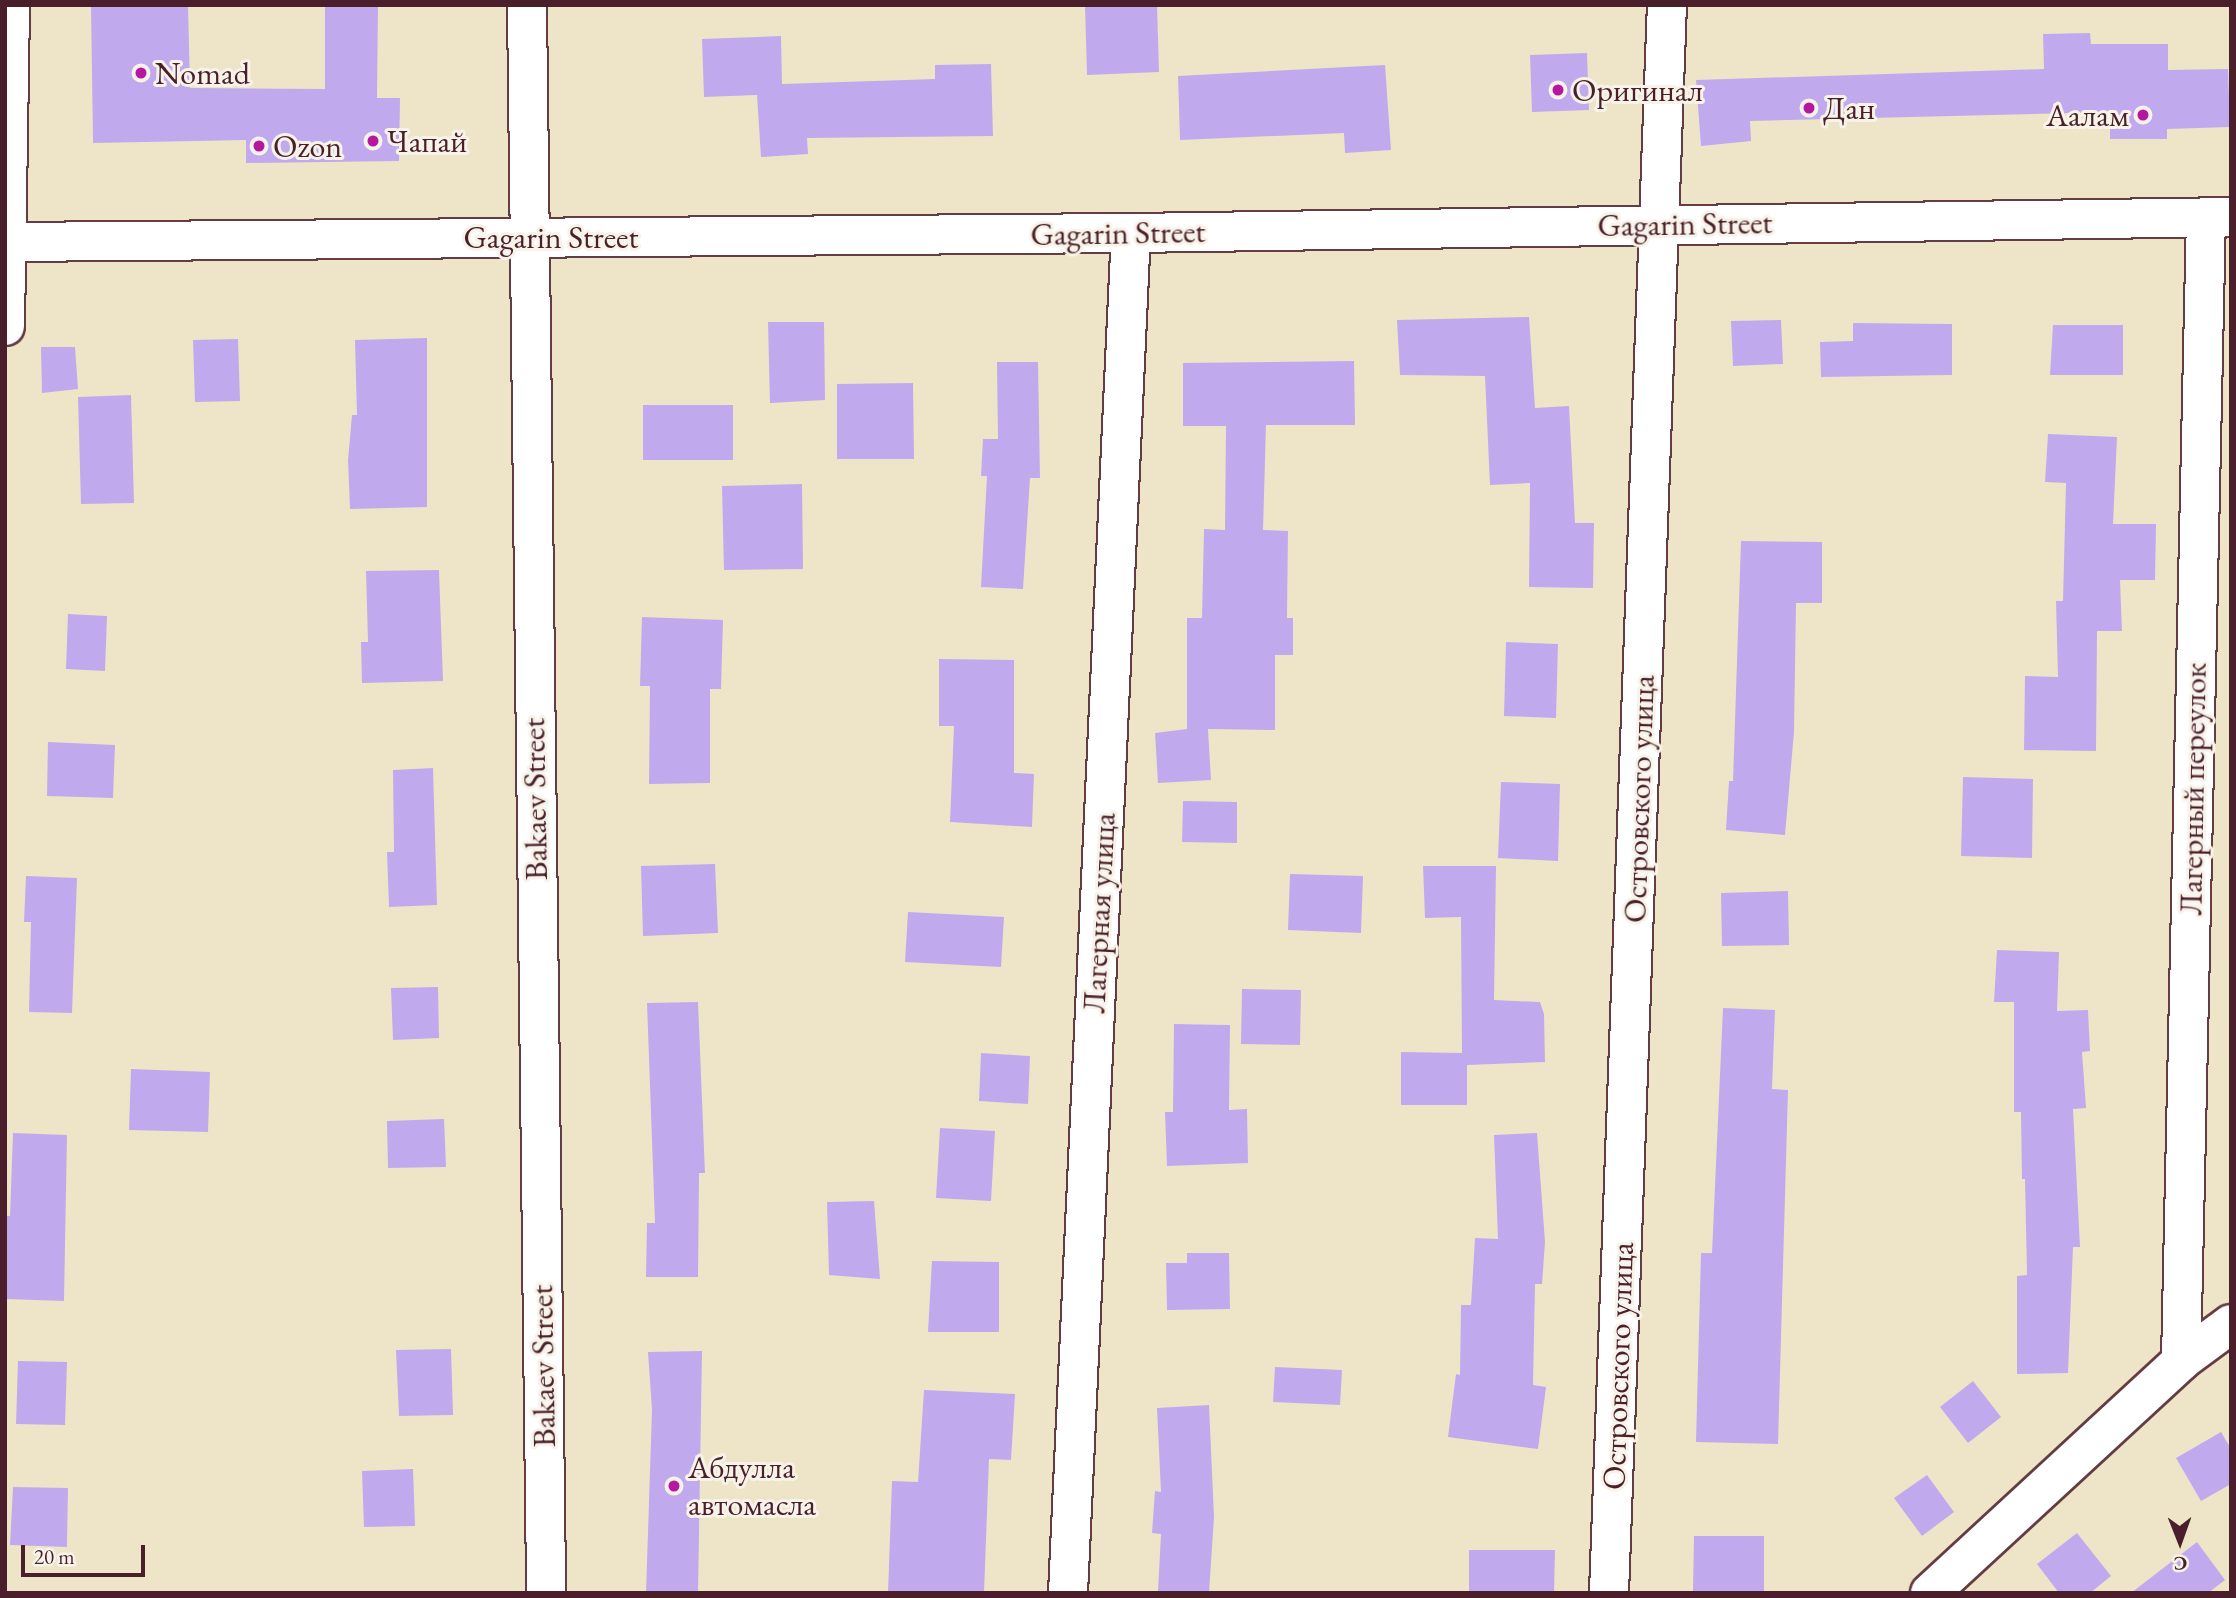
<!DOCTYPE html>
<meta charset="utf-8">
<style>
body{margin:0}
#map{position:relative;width:2236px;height:1598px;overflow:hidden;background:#eee5c8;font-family:"EB Garamond",serif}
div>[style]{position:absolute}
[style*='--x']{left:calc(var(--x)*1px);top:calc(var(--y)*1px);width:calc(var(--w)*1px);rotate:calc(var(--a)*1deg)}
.building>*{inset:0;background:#c0aaed}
.roads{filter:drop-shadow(2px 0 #633d43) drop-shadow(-2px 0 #633d43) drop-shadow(0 2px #633d43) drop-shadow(0 -2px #633d43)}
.minor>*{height:38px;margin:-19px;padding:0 19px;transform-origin:19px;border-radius:19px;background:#fff}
.secondary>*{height:38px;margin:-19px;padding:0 19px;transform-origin:19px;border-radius:19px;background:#fff}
.dots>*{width:19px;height:19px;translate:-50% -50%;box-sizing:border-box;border:4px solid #f7f3e8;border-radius:50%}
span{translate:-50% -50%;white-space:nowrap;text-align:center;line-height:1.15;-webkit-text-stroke:6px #f7f3e8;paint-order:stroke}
.poi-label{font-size:32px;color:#4a1f2b}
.left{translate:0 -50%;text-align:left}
.right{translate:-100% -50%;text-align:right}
.street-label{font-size:32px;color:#4a1f2b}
.frame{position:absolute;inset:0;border:7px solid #4a1f2b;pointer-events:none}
.north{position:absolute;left:2145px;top:1507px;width:70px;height:70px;-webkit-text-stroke:5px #f7f3e8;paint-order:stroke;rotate:179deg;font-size:19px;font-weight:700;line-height:28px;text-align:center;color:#4a1f2b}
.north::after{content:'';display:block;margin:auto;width:24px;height:32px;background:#4a1f2b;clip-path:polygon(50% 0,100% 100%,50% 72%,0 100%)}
.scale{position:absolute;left:21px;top:1545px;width:124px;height:32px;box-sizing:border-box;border:4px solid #4a1f2b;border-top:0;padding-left:9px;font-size:21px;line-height:24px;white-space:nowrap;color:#4a1f2b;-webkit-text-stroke:5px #f7f3e8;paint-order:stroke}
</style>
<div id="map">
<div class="building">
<i style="clip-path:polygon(91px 5px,188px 5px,190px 88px,325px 89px,325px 5px,378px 5px,377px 98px,400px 98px,399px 161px,246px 163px,246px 140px,93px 143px)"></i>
<i style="clip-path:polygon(1085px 5px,1157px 5px,1159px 72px,1087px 75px)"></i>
<i style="clip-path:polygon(2090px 33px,2091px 44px,2168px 44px,2168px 70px,2228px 69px,2230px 127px,2167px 129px,2167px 139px,2110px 139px,2110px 112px,1750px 121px,1751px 141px,1701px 146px,1696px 80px,2044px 69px,2043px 34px)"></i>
<i style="clip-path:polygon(781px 36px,782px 84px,935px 79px,935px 65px,991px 64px,993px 136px,807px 138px,808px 154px,761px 157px,757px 95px,704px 97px,702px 39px)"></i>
<i style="clip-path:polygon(1587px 53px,1589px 110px,1532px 112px,1530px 55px)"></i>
<i style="clip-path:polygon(1385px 65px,1391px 150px,1345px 153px,1344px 133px,1180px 140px,1178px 76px)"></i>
<i style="clip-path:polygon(1529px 317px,1535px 408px,1569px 406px,1575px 523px,1594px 523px,1593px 588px,1529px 587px,1530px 483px,1490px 485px,1485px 376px,1400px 375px,1397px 320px)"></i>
<i style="clip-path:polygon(1781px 320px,1783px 364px,1733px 366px,1731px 321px)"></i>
<i style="clip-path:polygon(768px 322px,824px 322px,825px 400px,770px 403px)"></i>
<i style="clip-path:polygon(1853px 323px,1952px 324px,1952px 375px,1821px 377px,1820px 342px,1853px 341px)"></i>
<i style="clip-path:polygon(2053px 325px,2123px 325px,2123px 375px,2050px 375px)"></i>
<i style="clip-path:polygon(427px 338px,427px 507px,350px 509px,348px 460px,352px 415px,357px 415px,355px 340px)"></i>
<i style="clip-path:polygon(238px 339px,240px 401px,195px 402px,193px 340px)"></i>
<i style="clip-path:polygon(41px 347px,75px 347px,78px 389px,42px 393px)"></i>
<i style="clip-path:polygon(1354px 361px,1355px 425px,1266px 425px,1263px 530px,1288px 531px,1287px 618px,1293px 618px,1293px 655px,1275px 655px,1275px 730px,1208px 729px,1211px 780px,1158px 783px,1155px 733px,1187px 729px,1187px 618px,1202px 618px,1204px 529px,1225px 530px,1226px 426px,1183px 426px,1183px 363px)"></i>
<i style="clip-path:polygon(997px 362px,1038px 362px,1040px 478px,1030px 478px,1023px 589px,981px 587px,987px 476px,981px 476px,983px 439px,998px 439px)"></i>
<i style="clip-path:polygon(913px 383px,914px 459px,837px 459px,837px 384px)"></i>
<i style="clip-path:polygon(131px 395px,134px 503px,81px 504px,78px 397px)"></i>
<i style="clip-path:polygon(643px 405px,733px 405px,733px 460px,643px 460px)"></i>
<i style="clip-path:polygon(2048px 434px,2117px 437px,2113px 524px,2156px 524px,2155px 580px,2120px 580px,2122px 631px,2097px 631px,2096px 751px,2024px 750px,2025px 676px,2058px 677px,2056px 601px,2063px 601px,2066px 483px,2045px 482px)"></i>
<i style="clip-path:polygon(802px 484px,803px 569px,724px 570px,722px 486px)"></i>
<i style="clip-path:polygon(1741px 541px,1822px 542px,1822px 603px,1796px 603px,1794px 732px,1785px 835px,1726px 830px,1729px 781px,1733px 781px)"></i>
<i style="clip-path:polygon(439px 570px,443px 681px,362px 683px,361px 642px,368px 642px,366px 571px)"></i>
<i style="clip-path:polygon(68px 614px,107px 616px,105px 671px,66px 669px)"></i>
<i style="clip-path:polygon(642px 617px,723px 620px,721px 689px,710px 689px,710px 783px,649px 784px,650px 686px,640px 686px)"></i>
<i style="clip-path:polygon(1506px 642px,1558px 644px,1556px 718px,1504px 716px)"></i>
<i style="clip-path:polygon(939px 659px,1014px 660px,1014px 773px,1034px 774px,1032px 827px,950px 822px,954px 726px,939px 726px)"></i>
<i style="clip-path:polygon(48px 742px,115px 745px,113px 798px,47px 796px)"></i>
<i style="clip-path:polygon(433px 768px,437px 905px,389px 907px,387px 852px,394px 852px,393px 770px)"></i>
<i style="clip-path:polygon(1963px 777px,2033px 779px,2032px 858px,1961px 856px)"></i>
<i style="clip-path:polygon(1501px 782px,1560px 784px,1558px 861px,1498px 858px)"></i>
<i style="clip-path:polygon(1183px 801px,1237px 802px,1237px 843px,1182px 842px)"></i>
<i style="clip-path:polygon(715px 864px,718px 933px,643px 936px,641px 866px)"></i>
<i style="clip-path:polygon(1423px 866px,1496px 866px,1494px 1000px,1540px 1002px,1544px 1014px,1545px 1062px,1467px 1065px,1467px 1105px,1401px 1105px,1401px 1052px,1462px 1053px,1461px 917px,1425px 918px)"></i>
<i style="clip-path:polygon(1290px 874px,1363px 876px,1361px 933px,1288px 930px)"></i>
<i style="clip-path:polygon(26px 876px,77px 878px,72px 1013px,29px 1012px,31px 922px,24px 922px)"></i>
<i style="clip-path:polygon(1788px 891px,1789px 945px,1722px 946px,1721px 893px)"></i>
<i style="clip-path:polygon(908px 912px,1004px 917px,1001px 967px,905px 962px)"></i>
<i style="clip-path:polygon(1997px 950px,2059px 952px,2057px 1011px,2088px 1010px,2090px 1051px,2082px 1052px,2086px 1108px,2073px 1109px,2080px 1247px,2073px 1247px,2068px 1373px,2017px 1374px,2017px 1276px,2027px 1275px,2025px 1179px,2022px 1179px,2021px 1112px,2014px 1112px,2014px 1002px,1994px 1002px)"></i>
<i style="clip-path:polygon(438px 987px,439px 1038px,393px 1040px,391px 988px)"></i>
<i style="clip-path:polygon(1242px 989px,1301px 990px,1300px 1045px,1241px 1044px)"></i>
<i style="clip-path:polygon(698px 1002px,705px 1173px,699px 1173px,698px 1277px,646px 1277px,647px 1223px,655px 1223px,647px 1003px)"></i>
<i style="clip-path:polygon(1723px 1008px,1775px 1010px,1772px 1089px,1788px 1090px,1778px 1444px,1696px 1442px,1701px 1253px,1712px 1253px)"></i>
<i style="clip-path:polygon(1174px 1024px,1230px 1025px,1229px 1110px,1247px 1109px,1248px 1163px,1167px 1166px,1165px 1112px,1173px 1112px)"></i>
<i style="clip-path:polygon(981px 1053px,1030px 1056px,1028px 1104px,979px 1101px)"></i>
<i style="clip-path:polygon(131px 1069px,210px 1072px,208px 1132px,129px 1130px)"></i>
<i style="clip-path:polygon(444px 1119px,446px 1167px,388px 1168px,387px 1121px)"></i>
<i style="clip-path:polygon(940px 1128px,995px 1131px,991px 1201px,936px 1198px)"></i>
<i style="clip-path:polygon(13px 1133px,67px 1135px,64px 1301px,5px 1299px,5px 1216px,10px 1216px)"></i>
<i style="clip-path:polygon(1537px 1133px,1545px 1242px,1542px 1284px,1535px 1284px,1533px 1385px,1546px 1387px,1538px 1449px,1448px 1437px,1456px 1374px,1460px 1375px,1461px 1305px,1471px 1305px,1475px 1238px,1498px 1239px,1494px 1135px)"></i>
<i style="clip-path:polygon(874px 1201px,880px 1279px,829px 1275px,827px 1202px)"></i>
<i style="clip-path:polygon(1187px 1253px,1229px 1253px,1230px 1309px,1167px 1310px,1166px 1263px,1187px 1263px)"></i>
<i style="clip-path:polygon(932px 1261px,999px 1262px,999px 1332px,928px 1332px)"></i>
<i style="clip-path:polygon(451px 1349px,453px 1415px,399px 1416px,396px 1350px)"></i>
<i style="clip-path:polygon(702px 1351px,698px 1593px,646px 1593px,652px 1410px,648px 1352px)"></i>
<i style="clip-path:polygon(18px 1361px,67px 1362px,65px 1425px,16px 1424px)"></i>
<i style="clip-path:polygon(1275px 1367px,1342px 1370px,1340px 1405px,1273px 1402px)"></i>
<i style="clip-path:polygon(1973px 1381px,2001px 1417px,1968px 1443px,1940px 1407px)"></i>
<i style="clip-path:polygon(924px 1390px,1015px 1394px,1011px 1460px,989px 1459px,984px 1593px,888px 1593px,892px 1481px,918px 1482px)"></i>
<i style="clip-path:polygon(1209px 1405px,1214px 1517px,1209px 1593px,1158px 1591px,1161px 1534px,1152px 1533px,1155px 1491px,1161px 1492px,1157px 1408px)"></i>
<i style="clip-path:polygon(2221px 1432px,2231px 1449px,2231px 1484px,2201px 1501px,2176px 1458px)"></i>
<i style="clip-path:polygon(413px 1469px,415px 1526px,364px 1527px,362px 1471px)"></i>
<i style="clip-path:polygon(1927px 1475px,1954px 1512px,1922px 1536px,1894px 1498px)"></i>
<i style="clip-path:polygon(13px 1487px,68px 1488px,67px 1547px,10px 1545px)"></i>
<i style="clip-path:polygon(2077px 1533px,2111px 1576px,2090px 1593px,2059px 1593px,2037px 1564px)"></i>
<i style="clip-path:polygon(1694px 1536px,1764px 1536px,1764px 1592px,1693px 1591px)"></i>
<i style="clip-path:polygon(2197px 1542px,2225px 1580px,2208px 1593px,2131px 1593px)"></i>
<i style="clip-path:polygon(1469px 1550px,1555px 1550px,1554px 1593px,1469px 1593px)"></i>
</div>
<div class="roads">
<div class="minor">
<i style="--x:5;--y:326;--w:321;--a:-89.1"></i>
<i style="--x:2181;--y:1361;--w:1144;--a:-88.75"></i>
<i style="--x:1068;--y:1593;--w:1361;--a:-87.35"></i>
<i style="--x:1609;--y:1593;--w:1589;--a:-87.91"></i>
<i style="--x:1930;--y:1593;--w:342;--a:-42.7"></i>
<i style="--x:2181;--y:1361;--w:62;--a:-36.5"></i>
</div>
<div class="secondary">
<i style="--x:527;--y:5;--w:1588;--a:89.31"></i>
<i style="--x:5;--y:242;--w:1126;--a:-0.46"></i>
<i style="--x:1131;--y:233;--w:1100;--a:-0.83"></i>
</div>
</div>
<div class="dots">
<i style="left:141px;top:73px;background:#b5179e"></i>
<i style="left:1558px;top:90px;background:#b5179e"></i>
<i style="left:1809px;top:108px;background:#b5179e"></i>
<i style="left:2143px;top:115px;background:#b5179e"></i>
<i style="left:373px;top:141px;background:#b5179e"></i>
<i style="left:259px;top:146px;background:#b5179e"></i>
<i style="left:674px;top:1486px;background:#b5179e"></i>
</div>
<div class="poi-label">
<span class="left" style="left:155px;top:73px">Nomad</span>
<span class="left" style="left:1572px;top:90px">Оригинал</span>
<span class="left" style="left:1823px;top:108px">Дан</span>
<span class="right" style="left:2129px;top:115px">Аалам</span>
<span class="left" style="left:387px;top:141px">Чапай</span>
<span class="left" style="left:273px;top:146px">Ozon</span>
<span class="left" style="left:688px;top:1486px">Абдулла<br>автомасла</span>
</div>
<div class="street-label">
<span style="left:1685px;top:224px;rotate:-1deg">Gagarin Street</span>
<span style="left:1118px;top:233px;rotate:-1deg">Gagarin Street</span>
<span style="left:551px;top:237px">Gagarin Street</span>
<span style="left:2193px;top:789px;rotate:-89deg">Лагерный переулок</span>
<span style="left:535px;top:799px;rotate:-91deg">Bakaev Street</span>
<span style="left:1639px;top:799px;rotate:-88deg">Островского улица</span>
<span style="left:1099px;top:913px;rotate:-87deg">Лагерная улица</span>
<span style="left:543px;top:1366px;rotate:-91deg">Bakaev Street</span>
<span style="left:1618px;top:1366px;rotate:-88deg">Островского улица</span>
</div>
<div class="frame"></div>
<div class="north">С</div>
<div class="scale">20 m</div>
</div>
